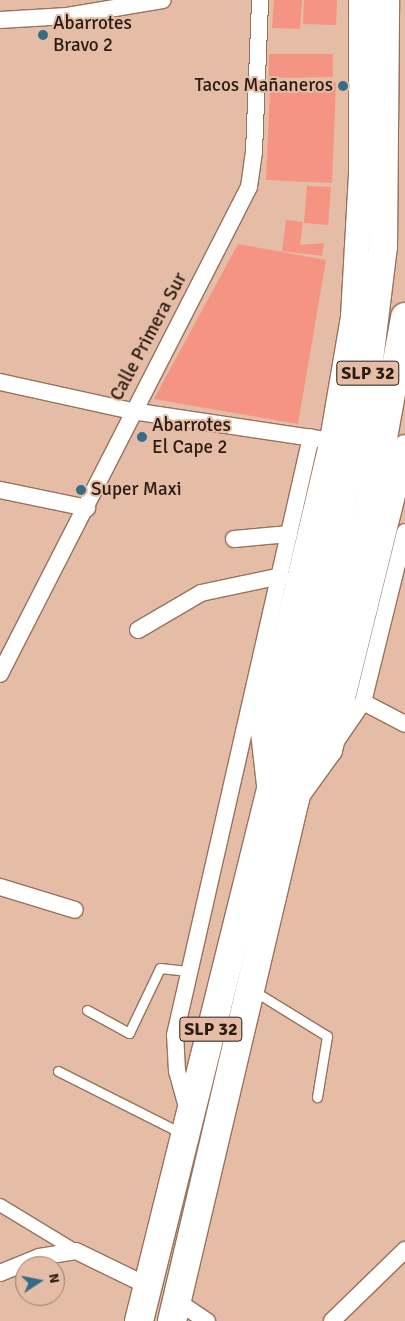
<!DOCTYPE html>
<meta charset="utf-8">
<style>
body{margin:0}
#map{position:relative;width:405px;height:1321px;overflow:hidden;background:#e5bca5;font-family:Signika,sans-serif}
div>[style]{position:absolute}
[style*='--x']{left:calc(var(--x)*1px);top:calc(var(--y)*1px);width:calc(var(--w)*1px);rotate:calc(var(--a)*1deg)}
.building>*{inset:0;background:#f59482}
.roads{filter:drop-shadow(1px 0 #97725d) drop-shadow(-1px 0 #97725d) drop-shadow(0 1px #97725d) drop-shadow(0 -1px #97725d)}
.service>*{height:9px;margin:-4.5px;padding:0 4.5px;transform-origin:4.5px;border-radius:4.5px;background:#fff}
.pedestrian>*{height:12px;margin:-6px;padding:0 6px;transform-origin:6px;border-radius:6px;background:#fff}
.minor>*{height:16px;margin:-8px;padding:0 8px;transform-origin:8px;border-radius:8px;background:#fff}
.secondary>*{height:24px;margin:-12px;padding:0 12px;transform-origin:12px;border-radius:12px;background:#fff}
.trunk>*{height:28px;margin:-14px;padding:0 14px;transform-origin:14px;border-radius:14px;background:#fff}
.dots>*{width:14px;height:14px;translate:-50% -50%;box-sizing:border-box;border:2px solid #e5bca5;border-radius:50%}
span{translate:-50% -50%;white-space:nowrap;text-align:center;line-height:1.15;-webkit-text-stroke:4px #e5bca5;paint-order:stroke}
.shield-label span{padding:1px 4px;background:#e5bca5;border:1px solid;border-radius:4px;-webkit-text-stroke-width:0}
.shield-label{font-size:18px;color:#2a1c13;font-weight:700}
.poi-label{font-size:19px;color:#2a1c13}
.left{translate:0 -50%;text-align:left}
.right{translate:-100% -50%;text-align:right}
.street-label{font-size:19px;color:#2a1c13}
.north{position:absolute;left:15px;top:1256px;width:50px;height:50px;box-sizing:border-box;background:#e5bca5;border:1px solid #9a7c6b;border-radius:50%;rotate:79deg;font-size:14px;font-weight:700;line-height:20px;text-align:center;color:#2a1c13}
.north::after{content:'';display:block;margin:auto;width:18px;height:22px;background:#356d88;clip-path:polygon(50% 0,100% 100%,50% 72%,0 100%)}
</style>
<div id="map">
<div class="building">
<i style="clip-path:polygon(274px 0,302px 0,300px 29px,272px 28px)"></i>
<i style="clip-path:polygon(304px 0,337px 0,336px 25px,303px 24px)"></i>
<i style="clip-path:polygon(269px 54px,333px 54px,333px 77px,269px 78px)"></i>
<i style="clip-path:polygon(303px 81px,336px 82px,332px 183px,266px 180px,270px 90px,303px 91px)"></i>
<i style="clip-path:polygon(307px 186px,331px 187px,328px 225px,304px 223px)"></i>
<i style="clip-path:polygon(286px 220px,303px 222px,300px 245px,324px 243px,322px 256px,282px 251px)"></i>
<i style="clip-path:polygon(238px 244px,326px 260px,298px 424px,154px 399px)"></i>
</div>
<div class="roads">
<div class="service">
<i style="--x:254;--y:991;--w:86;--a:31.7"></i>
<i style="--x:327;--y:1036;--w:62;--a:99.3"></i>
<i style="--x:87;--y:1010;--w:48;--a:28.7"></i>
<i style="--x:129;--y:1033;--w:72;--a:-64.5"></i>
<i style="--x:160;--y:968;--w:28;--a:6"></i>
<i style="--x:58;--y:1071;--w:140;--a:26.7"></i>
</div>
<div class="pedestrian">
<i style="--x:0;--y:1205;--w:89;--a:31.2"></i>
</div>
<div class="minor">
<i style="--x:0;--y:20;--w:67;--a:-3.4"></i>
<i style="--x:67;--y:16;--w:97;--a:-9.5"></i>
<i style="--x:0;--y:382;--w:135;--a:12.4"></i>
<i style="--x:132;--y:411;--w:190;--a:8.5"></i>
<i style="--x:0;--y:490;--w:89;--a:11.7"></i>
<i style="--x:234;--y:539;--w:55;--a:-5.2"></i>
<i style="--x:138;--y:630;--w:73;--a:-30.4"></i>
<i style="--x:201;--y:593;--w:82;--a:-12"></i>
<i style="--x:0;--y:674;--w:547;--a:-62.92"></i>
<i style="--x:249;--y:187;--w:35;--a:-82"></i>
<i style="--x:254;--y:152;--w:152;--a:-87.7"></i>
<i style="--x:363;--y:702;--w:47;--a:27.6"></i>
<i style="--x:337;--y:740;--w:46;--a:-55.6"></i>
<i style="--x:363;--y:702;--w:175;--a:-76.1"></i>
<i style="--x:0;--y:887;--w:78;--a:17"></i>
<i style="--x:188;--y:1111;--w:41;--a:-105.4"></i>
<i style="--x:177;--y:1071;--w:36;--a:-93"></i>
<i style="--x:175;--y:1035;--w:613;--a:-77.19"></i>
<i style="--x:0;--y:1273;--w:42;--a:-22.3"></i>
<i style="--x:39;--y:1257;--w:37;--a:-9"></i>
<i style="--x:76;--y:1251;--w:80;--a:25.9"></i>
<i style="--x:177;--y:1301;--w:36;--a:34"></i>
<i style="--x:332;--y:1321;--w:102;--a:-44.2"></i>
</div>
<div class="secondary">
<i style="--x:269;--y:785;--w:53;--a:-96.5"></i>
<i style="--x:263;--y:732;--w:300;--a:-76.7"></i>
<i style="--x:332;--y:440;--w:125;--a:-80.3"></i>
<i style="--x:353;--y:317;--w:145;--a:-86.8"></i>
<i style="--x:361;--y:172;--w:172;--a:-90"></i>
<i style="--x:299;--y:793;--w:53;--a:-54.2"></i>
<i style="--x:330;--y:750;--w:312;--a:-76.1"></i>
</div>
<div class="trunk">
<i style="--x:139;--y:1321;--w:859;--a:-76.06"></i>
<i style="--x:346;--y:487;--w:96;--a:-78.6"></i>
<i style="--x:365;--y:393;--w:147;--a:-83"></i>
<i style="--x:383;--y:247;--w:247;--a:-89.5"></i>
<i style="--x:172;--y:1321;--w:536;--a:-76.74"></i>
<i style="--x:295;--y:799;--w:317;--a:-75.7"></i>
<i style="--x:373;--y:492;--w:178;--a:-79.6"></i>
</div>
</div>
<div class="dots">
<i style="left:43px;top:35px;background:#356d88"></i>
<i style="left:343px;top:86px;background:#356d88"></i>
<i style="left:142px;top:437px;background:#356d88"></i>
<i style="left:81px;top:490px;background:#356d88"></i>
</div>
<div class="shield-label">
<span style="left:368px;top:373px">SLP 32</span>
<span style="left:211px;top:1029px">SLP 32</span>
</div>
<div class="poi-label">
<span class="left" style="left:53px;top:35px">Abarrotes<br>Bravo 2</span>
<span class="right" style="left:333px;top:86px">Tacos Mañaneros</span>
<span class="left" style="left:152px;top:437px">Abarrotes<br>El Cape 2</span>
<span class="left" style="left:91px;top:490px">Super Maxi</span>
</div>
<div class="street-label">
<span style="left:149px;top:337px;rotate:-62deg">Calle Primera Sur</span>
</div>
<div class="north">N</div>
</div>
